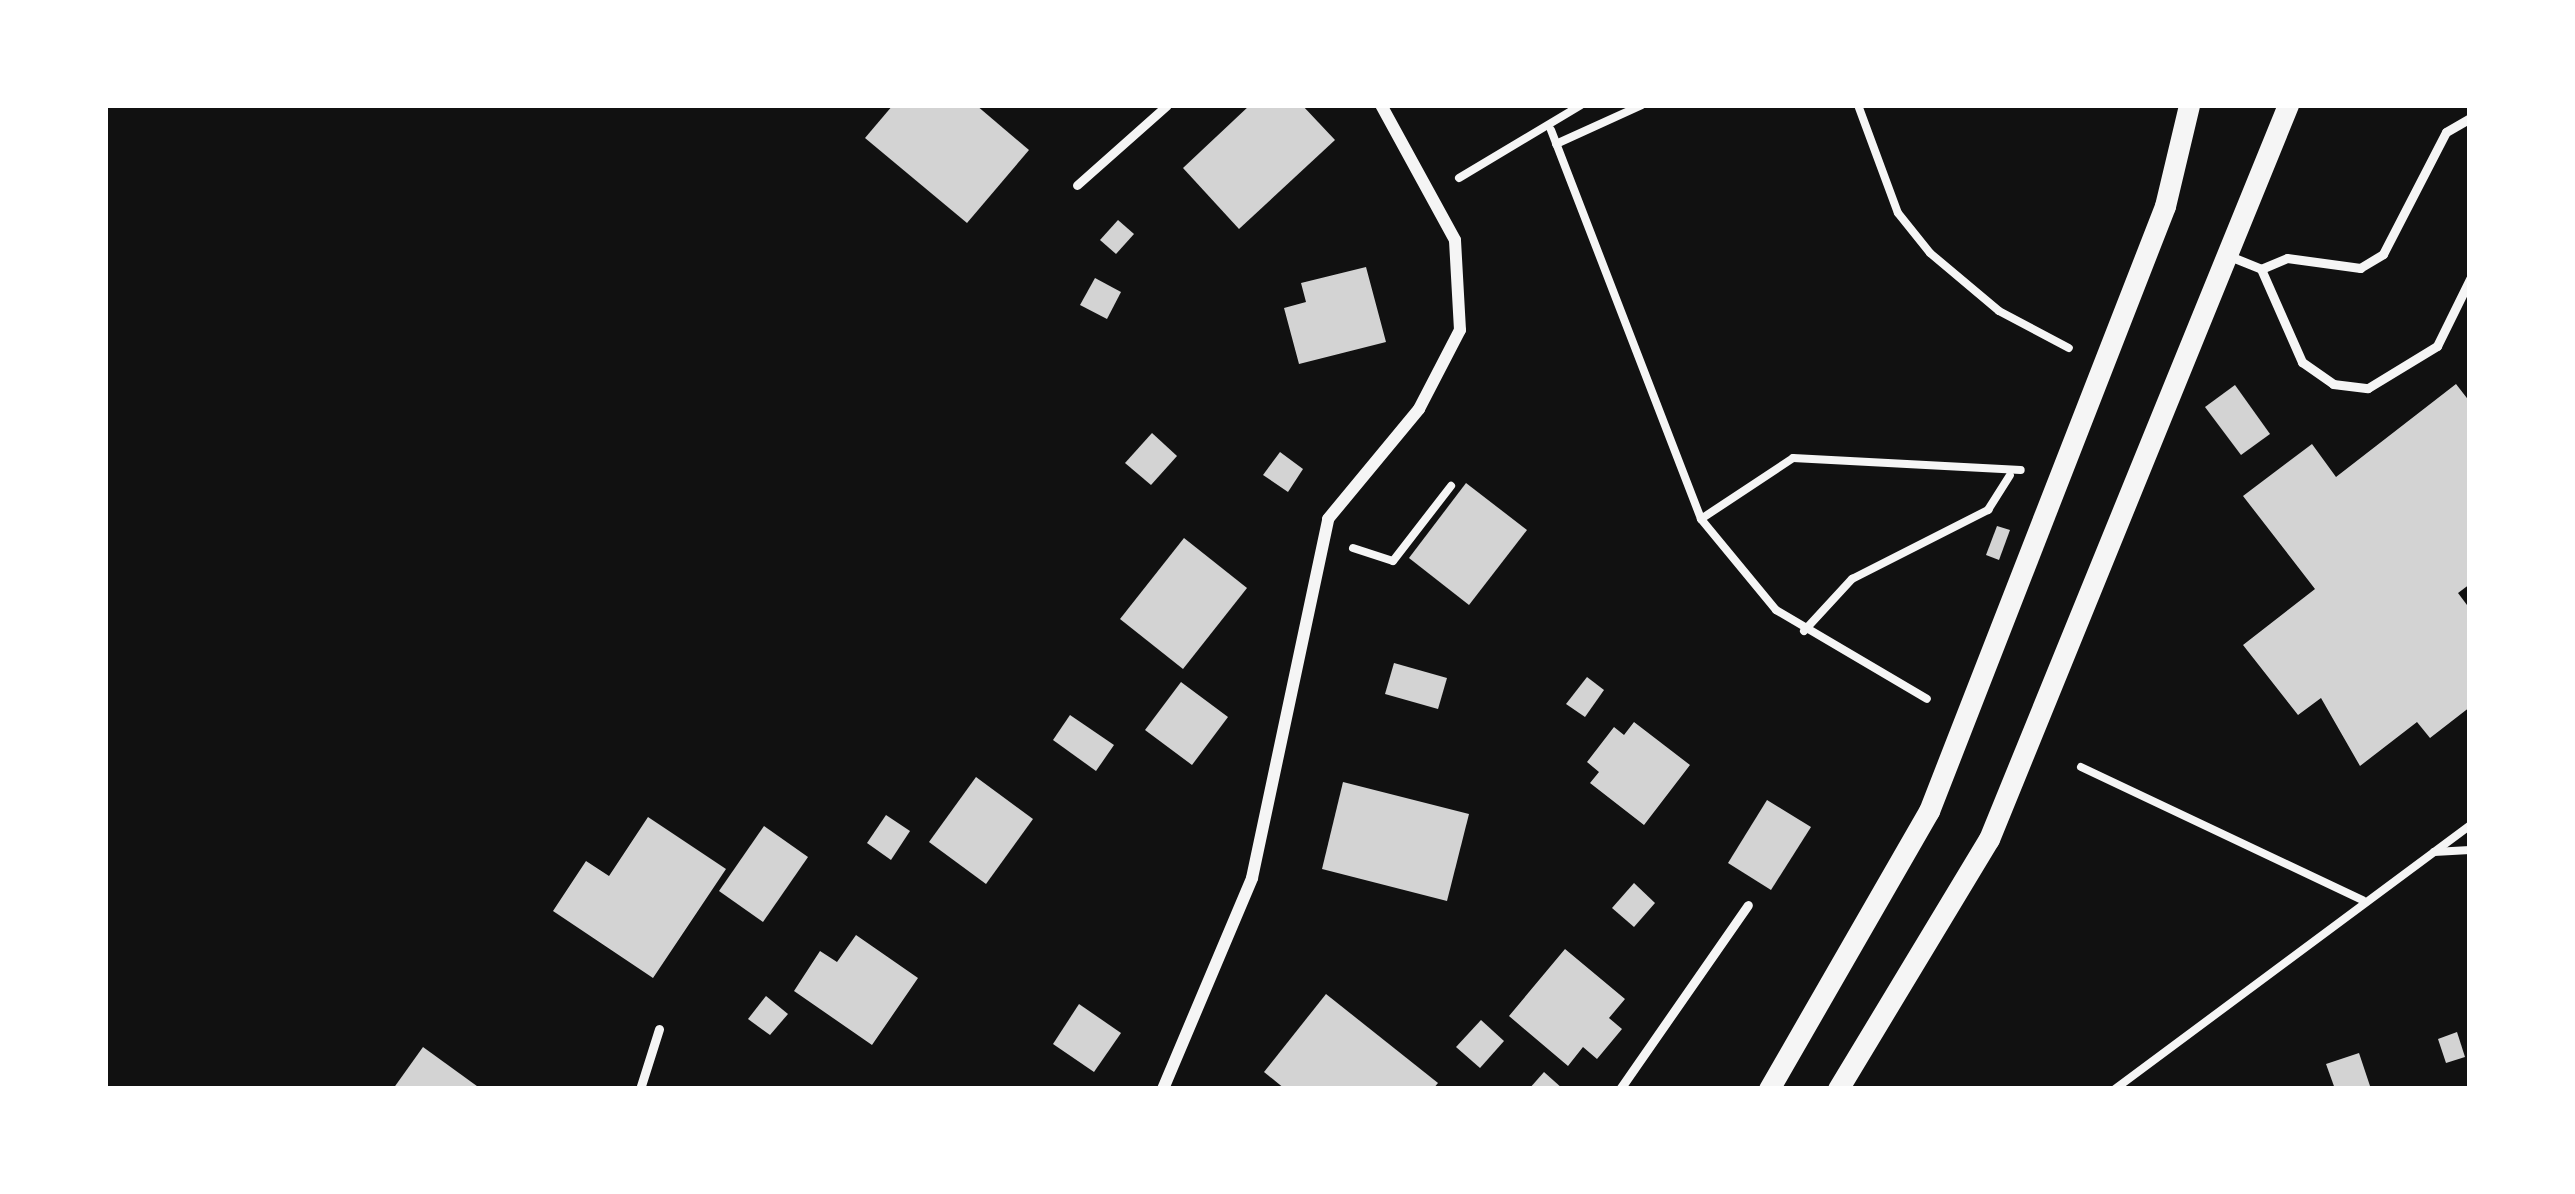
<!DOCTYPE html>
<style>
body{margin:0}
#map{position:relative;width:2575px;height:1194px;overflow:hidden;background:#111;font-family:Barlow,sans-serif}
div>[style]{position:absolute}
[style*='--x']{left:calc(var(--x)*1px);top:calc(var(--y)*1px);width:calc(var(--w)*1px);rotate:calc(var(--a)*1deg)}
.building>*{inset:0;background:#d3d3d3}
.path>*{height:8px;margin:-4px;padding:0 4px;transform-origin:4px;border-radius:4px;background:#f5f5f5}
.service>*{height:9px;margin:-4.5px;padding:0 4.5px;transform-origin:4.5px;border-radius:4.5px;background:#f5f5f5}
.minor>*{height:12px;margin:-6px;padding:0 6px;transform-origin:6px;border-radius:6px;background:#f5f5f5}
.tertiary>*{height:21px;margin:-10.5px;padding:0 10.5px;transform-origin:10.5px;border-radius:10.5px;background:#f5f5f5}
span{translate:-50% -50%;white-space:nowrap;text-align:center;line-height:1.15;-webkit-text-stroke:10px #fff;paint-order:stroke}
.frame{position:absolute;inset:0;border:108px solid #fff;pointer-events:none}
</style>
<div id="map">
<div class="building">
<i style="clip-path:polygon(893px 105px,976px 105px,1029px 150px,967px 223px,865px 138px)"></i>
<i style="clip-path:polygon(1250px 105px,1302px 105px,1335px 140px,1239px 229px,1183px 168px)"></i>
<i style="clip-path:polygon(1118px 220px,1134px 234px,1116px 254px,1100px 240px)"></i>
<i style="clip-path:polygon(1366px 267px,1386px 342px,1299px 364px,1284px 308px,1306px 302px,1301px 283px)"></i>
<i style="clip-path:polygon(1095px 278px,1121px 292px,1107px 319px,1080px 305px)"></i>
<i style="clip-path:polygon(2456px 384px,2470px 402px,2470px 584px,2458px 593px,2470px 609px,2470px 707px,2430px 738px,2417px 722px,2360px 766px,2321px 698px,2298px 715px,2243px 645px,2315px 589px,2243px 496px,2312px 444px,2336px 477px)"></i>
<i style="clip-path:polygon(2235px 385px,2270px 434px,2241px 455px,2205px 407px)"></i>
<i style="clip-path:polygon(1152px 433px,1177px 456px,1151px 485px,1125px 463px)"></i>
<i style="clip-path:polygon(1280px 452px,1303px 469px,1288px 492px,1263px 475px)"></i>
<i style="clip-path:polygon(1466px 483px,1527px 530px,1469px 605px,1409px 558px)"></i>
<i style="clip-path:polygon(1997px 526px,2010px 530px,1999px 560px,1986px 555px)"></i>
<i style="clip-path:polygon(1184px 538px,1247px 588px,1183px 669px,1120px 619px)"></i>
<i style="clip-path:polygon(1394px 663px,1447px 678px,1438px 709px,1385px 694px)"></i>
<i style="clip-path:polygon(1587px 677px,1604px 690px,1585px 717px,1566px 704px)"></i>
<i style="clip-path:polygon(1181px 682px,1228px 717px,1192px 765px,1145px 730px)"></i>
<i style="clip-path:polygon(1070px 715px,1114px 745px,1096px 771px,1053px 740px)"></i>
<i style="clip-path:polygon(1634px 722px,1690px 765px,1644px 825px,1590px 783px,1599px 772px,1587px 762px,1614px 727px,1624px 735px)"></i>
<i style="clip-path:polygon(976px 777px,1033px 819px,986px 884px,929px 842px)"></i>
<i style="clip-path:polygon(1343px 782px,1469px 814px,1447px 901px,1322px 869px)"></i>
<i style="clip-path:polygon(1767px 800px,1811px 827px,1771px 890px,1728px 863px)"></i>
<i style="clip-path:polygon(886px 815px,910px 831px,891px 860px,867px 843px)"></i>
<i style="clip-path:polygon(648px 817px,726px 869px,653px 978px,553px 911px,586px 861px,609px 876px)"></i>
<i style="clip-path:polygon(764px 826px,808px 857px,763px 922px,719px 891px)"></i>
<i style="clip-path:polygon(1634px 883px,1655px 903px,1634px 927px,1612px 908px)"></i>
<i style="clip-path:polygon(856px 935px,918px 978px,872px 1045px,794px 991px,820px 951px,837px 962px)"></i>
<i style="clip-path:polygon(1565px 949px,1625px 999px,1609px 1018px,1622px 1029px,1597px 1059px,1583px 1047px,1568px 1066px,1509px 1016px)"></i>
<i style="clip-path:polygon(1326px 994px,1438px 1083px,1433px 1089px,1285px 1089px,1264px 1072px)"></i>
<i style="clip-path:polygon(766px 996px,788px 1014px,770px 1035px,748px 1019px)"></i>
<i style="clip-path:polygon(1079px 1004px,1121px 1033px,1094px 1072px,1053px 1044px)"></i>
<i style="clip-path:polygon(1481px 1020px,1504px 1041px,1480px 1068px,1456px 1047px)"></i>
<i style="clip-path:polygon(2457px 1032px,2465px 1057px,2446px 1063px,2438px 1039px)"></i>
<i style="clip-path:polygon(423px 1047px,481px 1089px,393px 1089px)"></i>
<i style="clip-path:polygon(2359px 1053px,2371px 1089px,2335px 1089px,2326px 1064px)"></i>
<i style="clip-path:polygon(1544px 1072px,1563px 1089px,1529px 1089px)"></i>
</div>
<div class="path">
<i style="--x:1858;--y:105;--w:115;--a:69.7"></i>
<i style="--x:1898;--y:213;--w:51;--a:51.3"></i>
<i style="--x:1930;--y:253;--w:90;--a:40"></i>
<i style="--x:1999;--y:311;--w:79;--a:27.9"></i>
<i style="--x:1551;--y:130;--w:417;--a:68.9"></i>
<i style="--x:1701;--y:519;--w:118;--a:50.5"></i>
<i style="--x:1776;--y:610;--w:175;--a:30.5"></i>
<i style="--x:1556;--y:144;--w:94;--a:-24.4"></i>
<i style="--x:1459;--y:178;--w:142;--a:-30.9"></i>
<i style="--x:1701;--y:519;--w:110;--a:-33.5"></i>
<i style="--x:1793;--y:458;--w:228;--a:3"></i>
<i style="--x:1353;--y:548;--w:42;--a:18"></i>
<i style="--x:1393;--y:561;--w:95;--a:-52.3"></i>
<i style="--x:1804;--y:631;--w:71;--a:-47.3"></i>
<i style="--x:1852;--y:579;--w:153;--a:-26.9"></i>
<i style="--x:1988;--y:510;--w:41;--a:-57.8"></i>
<i style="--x:2081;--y:767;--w:312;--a:25.3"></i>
<i style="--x:2434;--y:852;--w:36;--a:-3"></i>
<i style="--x:2115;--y:1089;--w:442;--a:-36.6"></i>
</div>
<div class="service">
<i style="--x:1077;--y:185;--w:120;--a:-41.6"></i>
<i style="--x:2227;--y:255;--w:37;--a:22"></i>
<i style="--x:2261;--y:269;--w:28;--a:-23"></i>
<i style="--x:2287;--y:258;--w:74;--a:7.8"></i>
<i style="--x:2360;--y:268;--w:27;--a:-31"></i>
<i style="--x:2383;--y:254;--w:137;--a:-62.7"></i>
<i style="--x:2446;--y:132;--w:28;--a:-30"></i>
<i style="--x:2261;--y:269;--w:102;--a:66.2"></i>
<i style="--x:2302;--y:362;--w:38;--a:35"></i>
<i style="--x:2333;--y:384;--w:35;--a:7"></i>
<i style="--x:2368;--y:388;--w:81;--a:-31.3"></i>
<i style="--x:2437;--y:346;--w:75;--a:-63.8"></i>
<i style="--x:640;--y:1089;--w:63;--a:-72.4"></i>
<i style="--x:1620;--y:1089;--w:224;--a:-55.2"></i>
</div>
<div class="minor">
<i style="--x:1163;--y:1089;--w:229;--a:-67.1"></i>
<i style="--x:1252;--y:878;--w:367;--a:-78"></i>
<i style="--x:1328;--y:519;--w:143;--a:-50.4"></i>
<i style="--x:1419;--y:409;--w:89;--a:-62.6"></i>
<i style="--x:1460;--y:330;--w:90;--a:-93.2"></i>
<i style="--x:1455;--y:240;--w:154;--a:-118.7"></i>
</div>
<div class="tertiary">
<i style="--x:1769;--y:1089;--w:321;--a:-60.1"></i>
<i style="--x:1929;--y:811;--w:649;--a:-68.69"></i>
<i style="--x:2165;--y:206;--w:104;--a:-76.6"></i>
<i style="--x:1838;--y:1089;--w:292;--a:-58.9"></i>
<i style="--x:1989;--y:839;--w:793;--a:-67.84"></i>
</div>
<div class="frame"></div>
</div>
